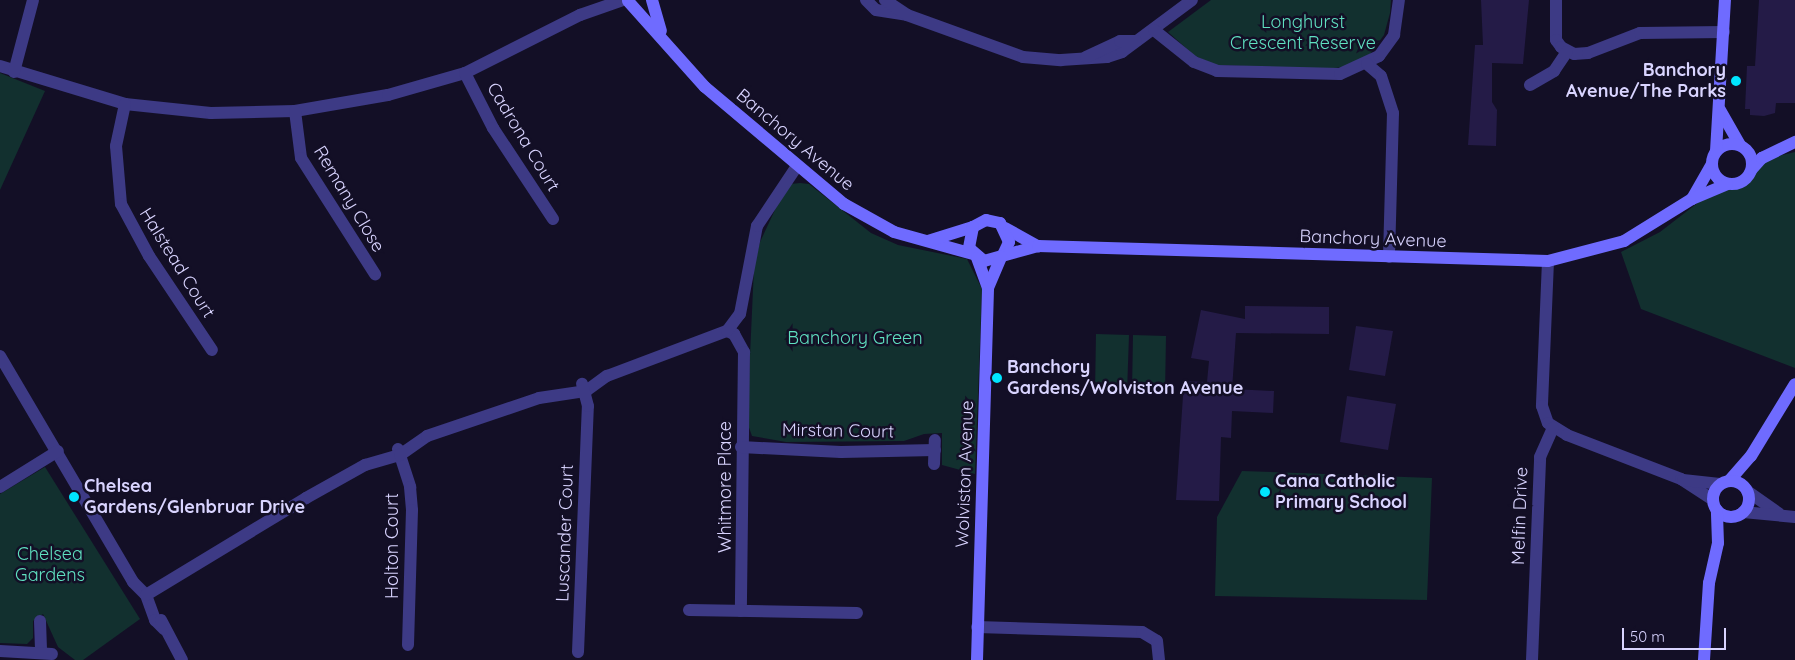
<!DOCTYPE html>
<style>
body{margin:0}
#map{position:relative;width:1795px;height:660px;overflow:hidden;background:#130f26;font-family:Quicksand,sans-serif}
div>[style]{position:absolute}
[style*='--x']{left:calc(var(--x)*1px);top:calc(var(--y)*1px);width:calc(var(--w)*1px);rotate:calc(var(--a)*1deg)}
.green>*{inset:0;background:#12302f}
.building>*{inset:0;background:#241b47}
.street>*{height:12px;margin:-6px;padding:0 6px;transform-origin:6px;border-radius:6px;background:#3d3a85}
.secondary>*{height:12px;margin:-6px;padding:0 6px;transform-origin:6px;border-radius:6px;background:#6f6bff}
.secondary>.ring{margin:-6px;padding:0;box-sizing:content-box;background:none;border:12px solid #6f6bff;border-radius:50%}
.dots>*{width:14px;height:14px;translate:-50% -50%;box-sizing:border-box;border:2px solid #130f26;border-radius:50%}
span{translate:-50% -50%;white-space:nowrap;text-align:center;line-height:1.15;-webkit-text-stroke:5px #130f26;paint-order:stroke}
.park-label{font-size:18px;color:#5fe0c0}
.poi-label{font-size:18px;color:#d9d4ff;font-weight:700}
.right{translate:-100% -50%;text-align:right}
.left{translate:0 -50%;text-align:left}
.street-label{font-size:18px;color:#d9d4ff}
.scale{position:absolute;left:1622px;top:628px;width:104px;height:22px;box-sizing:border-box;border:2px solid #d9d4ff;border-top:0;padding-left:6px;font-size:15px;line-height:18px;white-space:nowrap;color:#d9d4ff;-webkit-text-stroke:4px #130f26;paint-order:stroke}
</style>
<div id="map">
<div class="green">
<i style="clip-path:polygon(1211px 0,1391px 0,1390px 13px,1384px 35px,1370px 54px,1352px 66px,1326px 69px,1216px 65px,1195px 56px,1168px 32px)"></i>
<i style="clip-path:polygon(0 73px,45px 91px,0 190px)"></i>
<i style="clip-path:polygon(1795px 152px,1795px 368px,1641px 309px,1621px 252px,1660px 232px,1704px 198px,1743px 185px,1770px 158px)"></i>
<i style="clip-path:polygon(800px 183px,809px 184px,871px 233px,898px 245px,967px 259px,982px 289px,975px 474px,942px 465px,942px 433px,924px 434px,904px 441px,786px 442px,752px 436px,747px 422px,754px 267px,760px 242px,780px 199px,791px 184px)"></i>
<i style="clip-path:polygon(1096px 334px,1129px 335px,1127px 393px,1095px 392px)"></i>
<i style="clip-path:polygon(1133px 335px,1166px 336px,1165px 393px,1132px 392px)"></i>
<i style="clip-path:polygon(45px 467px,140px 619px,83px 660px,75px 660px,58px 647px,43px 614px,33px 621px,33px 638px,27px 644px,0 643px,0 494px)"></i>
<i style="clip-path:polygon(1242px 471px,1432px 478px,1427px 600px,1215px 596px,1217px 517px)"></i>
</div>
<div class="building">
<i style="clip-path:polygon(1481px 0,1529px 0,1523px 64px,1492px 63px,1492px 102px,1497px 110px,1496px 146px,1468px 145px,1475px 45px,1483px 45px)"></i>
<i style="clip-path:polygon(1759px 0,1795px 0,1795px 103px,1776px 103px,1775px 113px,1764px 116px,1750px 115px,1750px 109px,1745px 109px,1747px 66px,1755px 66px)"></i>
<i style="clip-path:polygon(1245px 306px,1329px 307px,1329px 334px,1236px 333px,1232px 389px,1274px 391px,1273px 413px,1232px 411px,1231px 438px,1221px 437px,1219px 501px,1176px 500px,1184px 381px,1207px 382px,1209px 361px,1191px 358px,1201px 310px,1245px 319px)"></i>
<i style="clip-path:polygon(1356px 326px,1393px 331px,1385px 376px,1349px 370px)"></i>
<i style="clip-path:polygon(1347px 396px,1396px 404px,1388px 450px,1340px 442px)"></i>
</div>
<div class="street">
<i style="--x:866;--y:0;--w:14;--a:45"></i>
<i style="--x:876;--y:10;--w:31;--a:9"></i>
<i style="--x:907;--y:15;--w:123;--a:19.9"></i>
<i style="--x:1023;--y:57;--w:38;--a:5"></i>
<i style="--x:1061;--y:60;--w:46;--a:-3.7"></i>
<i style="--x:1107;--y:57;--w:16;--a:-18"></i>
<i style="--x:1122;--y:52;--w:87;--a:-36.6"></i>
<i style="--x:885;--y:0;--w:27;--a:34"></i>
<i style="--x:1556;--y:0;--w:40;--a:90"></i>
<i style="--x:1556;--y:40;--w:9;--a:54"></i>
<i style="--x:1561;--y:47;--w:15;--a:28"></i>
<i style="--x:1574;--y:54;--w:14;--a:-4"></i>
<i style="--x:1588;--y:53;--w:56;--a:-21"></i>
<i style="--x:1640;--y:33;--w:84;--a:-0.7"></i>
<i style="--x:1154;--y:30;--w:51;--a:38.7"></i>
<i style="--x:1194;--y:62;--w:25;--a:21"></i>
<i style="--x:1217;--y:71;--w:123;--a:1.4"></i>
<i style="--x:1340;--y:74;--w:43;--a:-24.8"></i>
<i style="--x:1379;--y:56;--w:26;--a:-54"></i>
<i style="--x:1394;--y:35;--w:35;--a:-82"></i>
<i style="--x:1086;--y:57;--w:38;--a:-25"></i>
<i style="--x:1120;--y:41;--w:16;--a:0"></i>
<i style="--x:1367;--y:64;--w:18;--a:41"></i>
<i style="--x:1381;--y:76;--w:39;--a:72"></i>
<i style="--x:1393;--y:113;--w:144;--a:91.6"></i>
<i style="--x:0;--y:66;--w:131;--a:16.9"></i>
<i style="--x:125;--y:104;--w:86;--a:6"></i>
<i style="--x:211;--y:113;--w:84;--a:-1.4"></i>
<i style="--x:295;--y:111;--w:94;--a:-9.8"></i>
<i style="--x:388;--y:95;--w:80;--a:-15.9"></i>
<i style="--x:465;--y:73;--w:129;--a:-26.8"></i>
<i style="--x:580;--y:15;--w:46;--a:-19.2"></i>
<i style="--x:14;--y:72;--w:74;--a:-75.2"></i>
<i style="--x:465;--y:73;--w:62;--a:63"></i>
<i style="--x:493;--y:128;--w:109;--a:56.6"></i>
<i style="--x:1530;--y:85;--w:28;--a:-30"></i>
<i style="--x:1554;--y:71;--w:23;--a:-56"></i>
<i style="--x:125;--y:104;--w:43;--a:102.1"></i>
<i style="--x:116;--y:146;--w:58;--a:85.1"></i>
<i style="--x:121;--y:204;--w:59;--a:61.7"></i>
<i style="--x:149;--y:256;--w:113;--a:56.2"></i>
<i style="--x:295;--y:111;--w:47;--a:82.7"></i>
<i style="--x:301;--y:158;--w:138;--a:57.5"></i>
<i style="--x:1548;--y:261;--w:145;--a:92.4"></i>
<i style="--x:1542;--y:406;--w:18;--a:71"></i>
<i style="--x:1548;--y:423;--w:22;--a:32"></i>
<i style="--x:1567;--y:435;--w:122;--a:21.1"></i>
<i style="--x:1681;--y:479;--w:38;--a:33"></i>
<i style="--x:727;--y:331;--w:8;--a:23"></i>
<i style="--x:734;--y:334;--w:21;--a:61"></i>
<i style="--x:744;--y:352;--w:259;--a:90.7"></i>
<i style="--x:0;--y:356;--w:262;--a:59.5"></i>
<i style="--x:133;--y:582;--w:18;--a:45"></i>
<i style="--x:146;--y:595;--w:27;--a:70"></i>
<i style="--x:155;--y:620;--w:13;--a:45"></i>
<i style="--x:741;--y:447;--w:100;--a:2.9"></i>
<i style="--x:841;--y:452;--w:94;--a:-1.2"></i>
<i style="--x:398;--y:449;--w:40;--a:72"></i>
<i style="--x:410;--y:487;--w:23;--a:85"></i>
<i style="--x:412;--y:510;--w:135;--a:91.7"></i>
<i style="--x:934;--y:464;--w:24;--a:-88"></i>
<i style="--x:1683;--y:480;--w:37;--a:6"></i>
<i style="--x:0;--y:487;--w:68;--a:-31.8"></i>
<i style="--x:1747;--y:491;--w:39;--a:35"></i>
<i style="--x:1743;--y:512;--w:52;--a:5.5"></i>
<i style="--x:146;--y:595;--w:187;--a:-31.2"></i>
<i style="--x:306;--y:498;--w:68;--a:-29.2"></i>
<i style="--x:365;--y:465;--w:36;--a:-16"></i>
<i style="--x:400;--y:455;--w:33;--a:-35"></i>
<i style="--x:427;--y:436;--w:118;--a:-18.7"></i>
<i style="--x:539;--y:398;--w:48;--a:-8.5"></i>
<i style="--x:586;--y:391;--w:26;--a:-36"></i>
<i style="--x:607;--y:376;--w:128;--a:-20.6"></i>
<i style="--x:727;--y:331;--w:21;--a:-53"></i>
<i style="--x:740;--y:314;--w:90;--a:-79.1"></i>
<i style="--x:757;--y:226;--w:72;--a:-56.3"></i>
<i style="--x:689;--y:610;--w:168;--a:1"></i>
<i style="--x:161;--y:620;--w:45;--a:62.3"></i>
<i style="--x:40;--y:621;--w:31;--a:88"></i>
<i style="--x:977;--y:627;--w:165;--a:1.7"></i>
<i style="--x:1142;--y:632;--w:17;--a:31"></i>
<i style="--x:1157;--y:641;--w:19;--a:84"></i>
<i style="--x:0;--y:651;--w:52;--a:3.3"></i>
<i style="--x:578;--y:652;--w:246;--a:-87.7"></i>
<i style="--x:588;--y:406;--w:23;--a:-105"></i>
<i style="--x:1532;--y:660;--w:203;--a:-87.7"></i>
<i style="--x:1540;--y:457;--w:32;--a:-66"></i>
</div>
<div class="secondary">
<i style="--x:652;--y:0;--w:32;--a:74"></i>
<i style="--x:628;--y:1;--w:115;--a:48.2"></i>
<i style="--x:705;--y:87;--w:182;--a:40.1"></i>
<i style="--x:844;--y:204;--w:57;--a:29.2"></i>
<i style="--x:894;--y:232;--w:82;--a:15.6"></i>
<i style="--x:1720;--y:110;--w:40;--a:60.3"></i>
<i class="ring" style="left:1712px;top:144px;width:28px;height:28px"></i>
<i style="--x:1716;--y:151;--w:151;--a:-86.6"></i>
<i style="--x:1752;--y:169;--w:15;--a:-48"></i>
<i style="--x:1762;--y:158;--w:37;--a:-26"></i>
<i style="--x:1692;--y:199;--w:40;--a:-60.3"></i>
<i style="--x:1005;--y:228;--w:38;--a:29"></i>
<i style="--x:928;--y:241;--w:47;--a:-17.3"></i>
<i style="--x:1003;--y:255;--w:14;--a:-65"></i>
<i style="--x:1009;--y:242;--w:21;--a:-115"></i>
<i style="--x:1000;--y:223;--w:14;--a:-168"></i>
<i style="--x:986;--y:220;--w:15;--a:152"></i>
<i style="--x:973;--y:227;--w:21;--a:101"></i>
<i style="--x:969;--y:248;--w:20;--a:41"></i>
<i style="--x:984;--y:261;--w:56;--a:-15.5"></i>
<i style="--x:1038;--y:246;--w:510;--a:1.68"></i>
<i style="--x:1548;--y:261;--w:79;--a:-14.7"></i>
<i style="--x:1624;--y:241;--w:80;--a:-31.7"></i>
<i style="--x:1692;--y:199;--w:38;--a:-23"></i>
<i style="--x:988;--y:288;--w:34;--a:-67"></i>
<i style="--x:1729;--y:481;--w:33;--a:-49"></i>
<i style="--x:1751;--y:456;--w:84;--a:-58.6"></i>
<i class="ring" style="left:1713px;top:481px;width:24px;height:24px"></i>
<i style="--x:977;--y:660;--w:372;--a:-88.3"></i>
<i style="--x:988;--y:288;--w:32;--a:-110"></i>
<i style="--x:1704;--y:660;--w:77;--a:-86.3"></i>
<i style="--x:1709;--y:583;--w:41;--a:-77.3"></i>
<i style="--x:1718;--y:543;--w:33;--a:-92"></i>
</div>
<div class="dots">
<i style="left:1736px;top:81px;background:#00e5ff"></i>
<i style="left:997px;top:378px;background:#00e5ff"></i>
<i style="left:1265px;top:492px;background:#00e5ff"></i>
<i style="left:74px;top:497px;background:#00e5ff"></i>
</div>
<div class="park-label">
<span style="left:1303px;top:33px">Longhurst<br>Crescent Reserve</span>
<span style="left:855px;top:338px">Banchory Green</span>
<span style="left:50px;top:565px">Chelsea<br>Gardens</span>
</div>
<div class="poi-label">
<span class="right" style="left:1726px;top:81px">Banchory<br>Avenue/The Parks</span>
<span class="left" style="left:1007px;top:378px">Banchory<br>Gardens/Wolviston Avenue</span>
<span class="left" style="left:1275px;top:492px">Cana Catholic<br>Primary School</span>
<span class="left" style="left:84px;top:497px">Chelsea<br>Gardens/Glenbruar Drive</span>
</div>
<div class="street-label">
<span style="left:523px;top:137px;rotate:59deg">Cadrona Court</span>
<span style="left:795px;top:140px;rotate:40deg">Banchory Avenue</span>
<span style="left:349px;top:199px;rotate:59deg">Remany Close</span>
<span style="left:1373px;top:239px;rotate:2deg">Banchory Avenue</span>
<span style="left:177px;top:263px;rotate:58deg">Halstead Court</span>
<span style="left:838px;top:431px;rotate:1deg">Mirstan Court</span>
<span style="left:965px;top:474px;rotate:-88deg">Wolviston Avenue</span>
<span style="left:725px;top:487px;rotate:-90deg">Whitmore Place</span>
<span style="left:1520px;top:516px;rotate:-88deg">Melfin Drive</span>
<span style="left:565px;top:533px;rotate:-88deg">Luscander Court</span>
<span style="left:392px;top:546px;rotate:-90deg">Holton Court</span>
</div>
<div class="scale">50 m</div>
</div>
